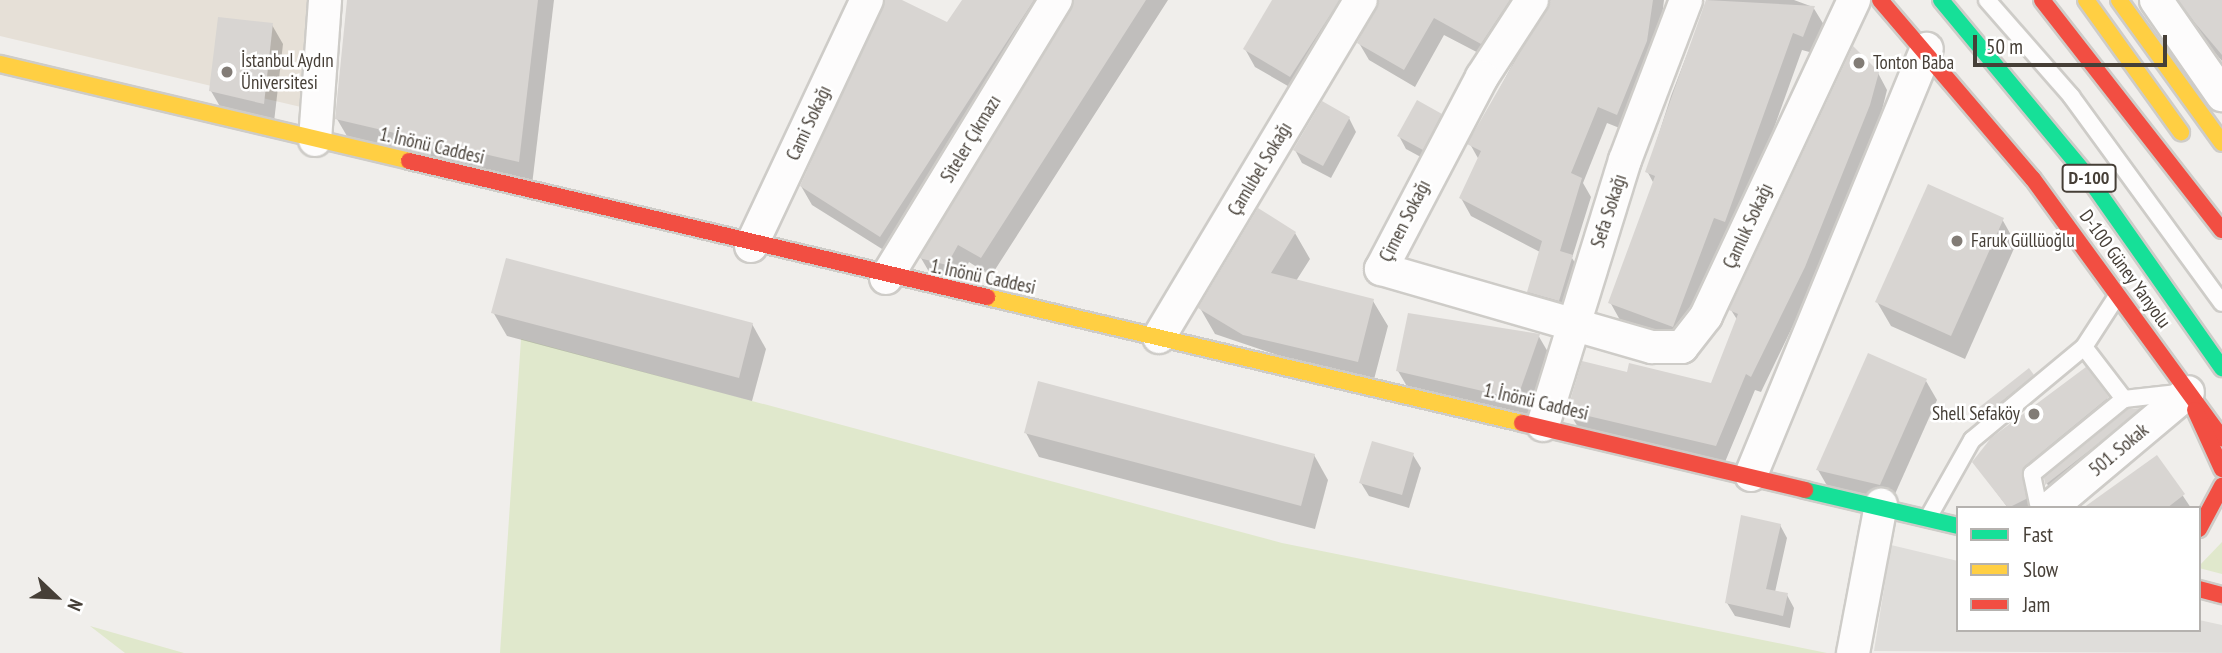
<!DOCTYPE html>
<meta charset="utf-8">
<style>
body{margin:0}
#map{position:relative;width:2222px;height:653px;overflow:hidden;background:#f0eeeb;font-family:"PT Sans Narrow",sans-serif}
div>[style]{position:absolute}
[style*='--x']{left:calc(var(--x)*1px);top:calc(var(--y)*1px);width:calc(var(--w)*1px);rotate:calc(var(--a)*1deg)}
.education>*{inset:0;background:#e6e0d7}
.green>*{inset:0;background:#e0e8cc}
.parking>*{inset:0;background:#dfddda}
.shadow>*{inset:0;background:#0003}
.building>*{inset:0;background:#d8d5d2}
.roads{filter:drop-shadow(2px 0 #ceccc8) drop-shadow(-2px 0 #ceccc8) drop-shadow(0 2px #ceccc8) drop-shadow(0 -2px #ceccc8)}
.lane>*{height:16px;margin:-8px;padding:0 8px;transform-origin:8px;border-radius:8px;background:#fdfcfc}
.street>*{height:32px;margin:-16px;padding:0 16px;transform-origin:16px;border-radius:16px;background:#fdfcfc}
.fast>*{height:16px;margin:-8px;padding:0 8px;transform-origin:8px;border-radius:8px;background:#16e098}
.slow>*{height:16px;margin:-8px;padding:0 8px;transform-origin:8px;border-radius:8px;background:#ffcf43}
.jam>*{height:16px;margin:-8px;padding:0 8px;transform-origin:8px;border-radius:8px;background:#f24e42}
.dots>*{width:19px;height:19px;translate:-50% -50%;box-sizing:border-box;border:4px solid #fff;border-radius:50%}
span{translate:-50% -50%;white-space:nowrap;text-align:center;line-height:1.15;-webkit-text-stroke:5px #fff;paint-order:stroke}
.shield-label span{padding:2px 5px;background:#fff;border:2px solid;border-radius:5px;-webkit-text-stroke-width:0}
.shield-label{font-size:18px;color:#463f37;font-weight:700}
.poi-label{font-size:19px;color:#463f37}
.left{translate:0 -50%;text-align:left}
.right{translate:-100% -50%;text-align:right}
.street-label{font-size:19px;color:#463f37}
.legend{position:absolute;left:1956px;top:506px;width:245px;height:126px;box-sizing:border-box;background:#fff;border:2px solid #b5b2af;margin:0;padding:9px 12px;list-style:none;font-size:21px;color:#463f37}
.legend li{display:flex;align-items:center;gap:14px;height:35px}
.legend b{width:35px;border:2px solid #b5b2af}
.north{position:absolute;left:21px;top:562px;width:70px;height:70px;-webkit-text-stroke:5px #fff;paint-order:stroke;rotate:113deg;font-size:19px;font-weight:700;line-height:28px;text-align:center;color:#463f37}
.north::after{content:'';display:block;margin:auto;width:24px;height:32px;background:#463f37;clip-path:polygon(50% 0,100% 100%,50% 72%,0 100%)}
.scale{position:absolute;left:1973px;top:35px;width:194px;height:32px;box-sizing:border-box;border:4px solid #463f37;border-top:0;padding-left:9px;font-size:21px;line-height:24px;white-space:nowrap;color:#463f37;-webkit-text-stroke:5px #fff;paint-order:stroke}
</style>
<div id="map">
<div class="education">
<i style="clip-path:polygon(0 0,310px 0,301px 107px,0 36px)"></i>
</div>
<div class="green">
<i style="clip-path:polygon(521px 339px,1282px 543px,1827px 653px,500px 653px)"></i>
<i style="clip-path:polygon(2222px 542px,2222px 574px,2199px 568px,2199px 566px)"></i>
<i style="clip-path:polygon(90px 626px,163px 647px,184px 653px,125px 653px)"></i>
</div>
<div class="parking">
<i style="clip-path:polygon(1891px 545px,1958px 561px,1958px 630px,2199px 630px,2199px 620px,2222px 625px,2222px 653px,1874px 651px)"></i>
</div>
<div class="shadow">
<i style="clip-path:polygon(350px 0,554px 0,532px 185px,351px 143px,337px 119px)"></i>
<i style="clip-path:polygon(885px 0,948px 24px,964px 0,1066px 0,890px 254px,812px 205px,801px 186px)"></i>
<i style="clip-path:polygon(1068px 0,1168px 0,991px 276px,969px 262px,958px 283px,932px 277px,921px 258px,1074px 10px)"></i>
<i style="clip-path:polygon(1277px 0,1538px 0,1492px 60px,1444px 35px,1415px 87px,1369px 60px,1359px 43px,1381px 1px,1361px 1px,1300px 93px,1255px 67px,1245px 49px)"></i>
<i style="clip-path:polygon(1547px 0,1664px 0,1657px 59px,1627px 131px,1607px 123px,1583px 183px,1591px 197px,1572px 258px,1582px 274px,1569px 318px,1538px 309px,1528px 292px,1540px 252px,1471px 216px,1461px 198px,1479px 160px,1470px 144px)"></i>
<i style="clip-path:polygon(1708px 0,1794px 0,1813px 7px,1824px 25px,1813px 53px,1802px 50px,1734px 239px,1724px 235px,1683px 343px,1620px 320px,1610px 302px,1654px 184px,1647px 171px,1671px 96px)"></i>
<i style="clip-path:polygon(2169px 0,2222px 0,2222px 61px)"></i>
<i style="clip-path:polygon(272px 25px,283px 44px,274px 122px,222px 110px,211px 91px)"></i>
<i style="clip-path:polygon(1878px 73px,1887px 90px,1879px 122px,1813px 284px,1761px 392px,1755px 390px,1725px 462px,1578px 427px,1568px 411px,1628px 374px,1712px 385px,1738px 321px,1731px 310px)"></i>
<i style="clip-path:polygon(1441px 115px,1448px 128px,1430px 162px,1406px 149px,1399px 136px)"></i>
<i style="clip-path:polygon(1349px 118px,1356px 132px,1331px 178px,1302px 163px,1295px 150px)"></i>
<i style="clip-path:polygon(2002px 219px,2016px 244px,1965px 359px,1891px 326px,1877px 302px)"></i>
<i style="clip-path:polygon(1295px 233px,1310px 259px,1296px 281px,1373px 301px,1388px 326px,1372px 387px,1215px 334px,1200px 308px)"></i>
<i style="clip-path:polygon(493px 312px,752px 324px,766px 349px,752px 401px,507px 336px)"></i>
<i style="clip-path:polygon(1538px 335px,1552px 359px,1530px 423px,1412px 395px,1398px 371px)"></i>
<i style="clip-path:polygon(2086px 369px,2111px 404px,2027px 473px,2029px 506px,2008px 508px,1974px 462px)"></i>
<i style="clip-path:polygon(2032px 376px,2036px 382px,1983px 426px,1978px 419px)"></i>
<i style="clip-path:polygon(1926px 381px,1937px 400px,1891px 503px,1829px 489px,1818px 470px)"></i>
<i style="clip-path:polygon(2140px 410px,2143px 415px,2050px 490px,2045px 479px,2129px 411px)"></i>
<i style="clip-path:polygon(1026px 433px,1314px 455px,1328px 480px,1315px 529px,1039px 457px)"></i>
<i style="clip-path:polygon(1413px 455px,1421px 468px,1409px 508px,1369px 496px,1361px 483px)"></i>
<i style="clip-path:polygon(2157px 457px,2191px 508px,2086px 508px)"></i>
<i style="clip-path:polygon(1780px 525px,1787px 538px,1775px 592px,1787px 595px,1794px 608px,1790px 628px,1735px 616px,1727px 603px)"></i>
</div>
<div class="building">
<i style="clip-path:polygon(347px 0,538px 0,519px 162px,335px 119px)"></i>
<i style="clip-path:polygon(885px 0,902px 0,947px 22px,962px 0,1034px 0,880px 237px,800px 186px)"></i>
<i style="clip-path:polygon(1074px 0,1146px 0,981px 258px,958px 245px,947px 265px,919px 258px)"></i>
<i style="clip-path:polygon(1272px 0,1340px 0,1290px 77px,1243px 49px)"></i>
<i style="clip-path:polygon(1379px 0,1510px 0,1481px 44px,1434px 18px,1404px 70px,1357px 43px)"></i>
<i style="clip-path:polygon(1550px 0,1653px 0,1647px 41px,1617px 115px,1598px 107px,1571px 173px,1582px 178px,1560px 251px,1573px 255px,1559px 301px,1527px 292px,1542px 241px,1459px 198px,1481px 151px,1467px 144px)"></i>
<i style="clip-path:polygon(1706px 0,1815px 6px,1803px 37px,1793px 33px,1725px 222px,1714px 218px,1673px 327px,1608px 303px,1655px 176px,1645px 172px)"></i>
<i style="clip-path:polygon(2178px 0,2222px 0,2222px 55px,2195px 23px)"></i>
<i style="clip-path:polygon(218px 17px,273px 23px,264px 104px,209px 91px)"></i>
<i style="clip-path:polygon(1853px 46px,1879px 72px,1870px 105px,1805px 267px,1751px 377px,1746px 374px,1716px 446px,1567px 411px,1582px 361px,1627px 372px,1629px 363px,1711px 383px,1738px 314px,1729px 310px)"></i>
<i style="clip-path:polygon(1417px 100px,1442px 114px,1423px 150px,1397px 136px)"></i>
<i style="clip-path:polygon(1322px 101px,1350px 117px,1323px 166px,1293px 150px)"></i>
<i style="clip-path:polygon(1928px 184px,2004px 218px,1951px 336px,1875px 302px)"></i>
<i style="clip-path:polygon(1258px 208px,1296px 232px,1271px 273px,1374px 299px,1358px 362px,1243px 335px,1198px 308px)"></i>
<i style="clip-path:polygon(506px 258px,753px 323px,739px 378px,491px 313px)"></i>
<i style="clip-path:polygon(1408px 313px,1540px 334px,1517px 399px,1396px 371px)"></i>
<i style="clip-path:polygon(1868px 353px,1927px 379px,1880px 485px,1816px 470px)"></i>
<i style="clip-path:polygon(2086px 367px,2109px 397px,2025px 466px,2026px 499px,2008px 508px,1972px 462px,1991px 438px)"></i>
<i style="clip-path:polygon(2029px 368px,2034px 375px,1978px 421px,1972px 413px)"></i>
<i style="clip-path:polygon(1038px 381px,1315px 454px,1301px 506px,1024px 433px)"></i>
<i style="clip-path:polygon(2141px 408px,2098px 444px,2045px 485px,2044px 478px,2128px 409px)"></i>
<i style="clip-path:polygon(1372px 441px,1414px 453px,1402px 495px,1359px 483px)"></i>
<i style="clip-path:polygon(2157px 455px,2185px 494px,2167px 508px,2083px 508px)"></i>
<i style="clip-path:polygon(1741px 515px,1781px 524px,1766px 589px,1788px 593px,1783px 616px,1725px 603px)"></i>
</div>
<div class="roads">
<div class="lane">
<i style="--x:1987;--y:0;--w:128;--a:48.8"></i>
<i style="--x:2071;--y:96;--w:256;--a:53.9"></i>
<i style="--x:2117;--y:296;--w:61;--a:122.9"></i>
<i style="--x:2084;--y:347;--w:66;--a:52.4"></i>
<i style="--x:2124;--y:399;--w:54;--a:-6.3"></i>
<i style="--x:2039;--y:508;--w:35;--a:-102"></i>
<i style="--x:2032;--y:474;--w:119;--a:-39.2"></i>
<i style="--x:1928;--y:518;--w:90;--a:-60.6"></i>
<i style="--x:1972;--y:440;--w:146;--a:-39.7"></i>
</div>
<div class="street">
<i style="--x:1532;--y:0;--w:92;--a:123"></i>
<i style="--x:1482;--y:77;--w:217;--a:117.7"></i>
<i style="--x:1381;--y:269;--w:282;--a:16.1"></i>
<i style="--x:1652;--y:347;--w:30;--a:0"></i>
<i style="--x:1682;--y:347;--w:39;--a:-52"></i>
<i style="--x:1706;--y:316;--w:349;--a:-64.9"></i>
<i style="--x:2156;--y:0;--w:116;--a:55.2"></i>
<i style="--x:315;--y:140;--w:140;--a:-85.9"></i>
<i style="--x:751;--y:246;--w:272;--a:-64.8"></i>
<i style="--x:886;--y:278;--w:326;--a:-58.6"></i>
<i style="--x:1159;--y:337;--w:393;--a:-59.1"></i>
<i style="--x:1543;--y:425;--w:277;--a:-72.8"></i>
<i style="--x:1625;--y:160;--w:171;--a:-69.1"></i>
<i style="--x:1751;--y:475;--w:461;--a:-67.6"></i>
<i style="--x:2050;--y:508;--w:180;--a:-40"></i>
<i style="--x:1853;--y:653;--w:151;--a:-79.3"></i>
</div>
<div class="fast">
<i style="--x:1941;--y:0;--w:229;--a:50.3"></i>
<i style="--x:2087;--y:176;--w:235;--a:54.9"></i>
<i style="--x:1805;--y:490;--w:157;--a:13.2"></i>
</div>
<div class="slow">
<i style="--x:2086;--y:0;--w:163;--a:54.3"></i>
<i style="--x:2119;--y:0;--w:176;--a:54.2"></i>
<i style="--x:0;--y:64;--w:420;--a:13.3"></i>
<i style="--x:987;--y:297;--w:550;--a:13.25"></i>
</div>
<div class="jam">
<i style="--x:1880;--y:0;--w:235;--a:49.5"></i>
<i style="--x:2033;--y:179;--w:321;--a:53.9"></i>
<i style="--x:2042;--y:0;--w:292;--a:52"></i>
<i style="--x:409;--y:161;--w:594;--a:13.24"></i>
<i style="--x:2195;--y:410;--w:65;--a:65.4"></i>
<i style="--x:1522;--y:423;--w:291;--a:13.3"></i>
<i style="--x:2199;--y:529;--w:49;--a:-61.9"></i>
<i style="--x:2199;--y:589;--w:24;--a:15"></i>
</div>
</div>
<div class="dots">
<i style="left:1859px;top:63px;background:#827c76"></i>
<i style="left:227px;top:72px;background:#827c76"></i>
<i style="left:1957px;top:241px;background:#827c76"></i>
<i style="left:2034px;top:414px;background:#827c76"></i>
</div>
<div class="shield-label">
<span style="left:2089px;top:178px">D-100</span>
</div>
<div class="poi-label">
<span class="left" style="left:241px;top:72px">İstanbul Aydın<br>Üniversitesi</span>
<span class="left" style="left:1873px;top:63px">Tonton Baba</span>
<span class="left" style="left:1971px;top:241px">Faruk Güllüoğlu</span>
<span class="right" style="left:2020px;top:414px">Shell Sefaköy</span>
</div>
<div class="street-label">
<span style="left:809px;top:123px;rotate:-65deg">Cami Sokağı</span>
<span style="left:971px;top:139px;rotate:-59deg">Siteler Çıkmazı</span>
<span style="left:432px;top:146px;rotate:13deg">1. İnönü Caddesi</span>
<span style="left:1260px;top:169px;rotate:-59deg">Çamlıbel Sokağı</span>
<span style="left:1609px;top:211px;rotate:-72deg">Sefa Sokağı</span>
<span style="left:1405px;top:221px;rotate:-63deg">Çimen Sokağı</span>
<span style="left:1748px;top:226px;rotate:-65deg">Çamlık Sokağı</span>
<span style="left:2125px;top:269px;rotate:54deg">D-100 Güney Yanyolu</span>
<span style="left:983px;top:277px;rotate:12deg">1. İnönü Caddesi</span>
<span style="left:1536px;top:402px;rotate:13deg">1. İnönü Caddesi</span>
<span style="left:2119px;top:450px;rotate:-40deg">501. Sokak</span>
</div>
<ul class="legend">
<li><b style="height:9px;background:#16e098"></b>Fast</li>
<li><b style="height:9px;background:#ffcf43"></b>Slow</li>
<li><b style="height:9px;background:#f24e42"></b>Jam</li>
</ul>
<div class="north">N</div>
<div class="scale">50 m</div>
</div>
